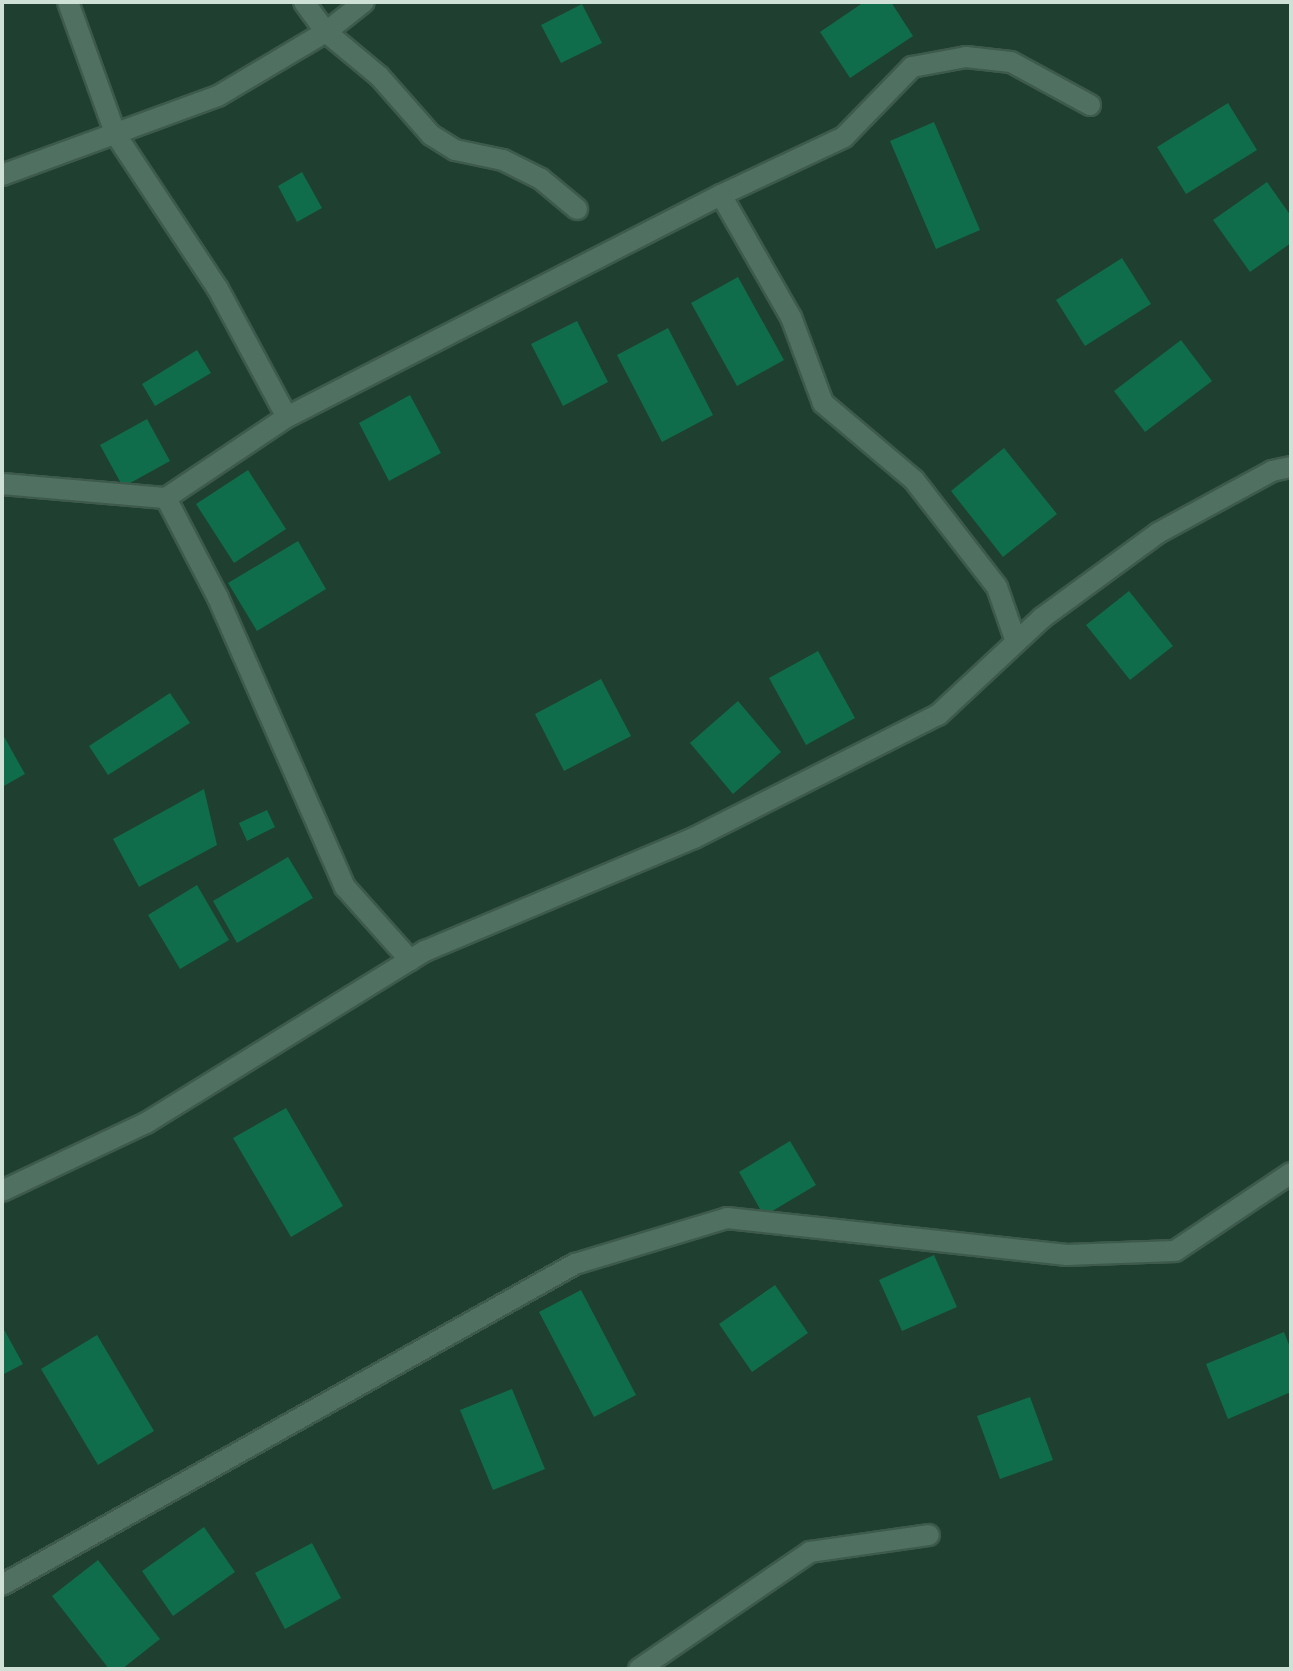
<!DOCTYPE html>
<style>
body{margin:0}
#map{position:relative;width:1293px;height:1671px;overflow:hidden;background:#1f3f30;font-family:Barlow,sans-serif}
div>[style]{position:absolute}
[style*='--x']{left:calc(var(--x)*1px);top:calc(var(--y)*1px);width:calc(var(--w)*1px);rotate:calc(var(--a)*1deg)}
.building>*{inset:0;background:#106d4b}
.roads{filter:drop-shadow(2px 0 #3d5a4d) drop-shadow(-2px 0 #3d5a4d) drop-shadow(0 2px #3d5a4d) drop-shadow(0 -2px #3d5a4d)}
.minor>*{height:20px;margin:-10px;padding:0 10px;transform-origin:10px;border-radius:10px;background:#507161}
span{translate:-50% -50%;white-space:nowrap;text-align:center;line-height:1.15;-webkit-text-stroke:8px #1f3f30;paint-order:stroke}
.frame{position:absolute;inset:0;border:4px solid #cfe1d7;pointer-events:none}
</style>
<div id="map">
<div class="building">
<i style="clip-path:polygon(864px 2px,891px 2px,913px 36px,850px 78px,820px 32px)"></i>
<i style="clip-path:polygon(582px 4px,602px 43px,561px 63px,541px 25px)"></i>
<i style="clip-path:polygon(1228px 103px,1257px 150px,1186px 194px,1157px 147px)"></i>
<i style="clip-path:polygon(934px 122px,980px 230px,936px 249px,890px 141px)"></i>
<i style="clip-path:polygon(302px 172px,322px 208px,297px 222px,278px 186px)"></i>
<i style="clip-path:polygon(1267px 182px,1291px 216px,1291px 243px,1250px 272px,1213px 220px)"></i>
<i style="clip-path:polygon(1122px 258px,1151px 304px,1085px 346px,1056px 300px)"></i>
<i style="clip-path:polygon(738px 277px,784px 360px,737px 386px,691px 303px)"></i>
<i style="clip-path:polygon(577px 321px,608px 382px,563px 406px,531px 344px)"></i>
<i style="clip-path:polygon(668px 328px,713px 415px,662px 442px,617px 355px)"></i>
<i style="clip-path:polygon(1181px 340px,1212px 381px,1145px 432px,1114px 391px)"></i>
<i style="clip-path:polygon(197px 350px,211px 373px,155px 406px,142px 384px)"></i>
<i style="clip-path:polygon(410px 395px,441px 453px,389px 481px,359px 423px)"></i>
<i style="clip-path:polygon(147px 419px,170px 461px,123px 487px,100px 445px)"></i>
<i style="clip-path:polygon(1004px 448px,1057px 514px,1003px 557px,951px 491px)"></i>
<i style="clip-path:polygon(248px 470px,286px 529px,234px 563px,196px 504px)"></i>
<i style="clip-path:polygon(298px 541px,326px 589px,257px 631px,228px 583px)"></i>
<i style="clip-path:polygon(1129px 591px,1173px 646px,1130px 680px,1086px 625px)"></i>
<i style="clip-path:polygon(818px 651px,855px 718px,806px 745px,769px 678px)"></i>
<i style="clip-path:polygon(601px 679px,631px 736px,564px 771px,535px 714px)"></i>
<i style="clip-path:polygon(170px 693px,190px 723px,108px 775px,89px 746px)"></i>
<i style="clip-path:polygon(738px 701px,781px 752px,733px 794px,690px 743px)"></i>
<i style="clip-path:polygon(2px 733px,25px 774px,2px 787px)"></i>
<i style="clip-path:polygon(204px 789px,217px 845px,139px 887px,113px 839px)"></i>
<i style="clip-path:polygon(267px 810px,275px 827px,247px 841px,239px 823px)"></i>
<i style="clip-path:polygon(288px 857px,313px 898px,237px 943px,213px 901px)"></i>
<i style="clip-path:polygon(197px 885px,229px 940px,180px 969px,148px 915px)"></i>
<i style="clip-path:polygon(286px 1108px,343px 1206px,291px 1237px,233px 1138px)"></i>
<i style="clip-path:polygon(790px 1141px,816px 1185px,764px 1216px,739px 1172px)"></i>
<i style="clip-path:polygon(934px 1255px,957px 1307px,902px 1331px,879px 1280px)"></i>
<i style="clip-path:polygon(775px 1285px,808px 1333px,752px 1372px,719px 1324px)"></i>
<i style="clip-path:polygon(581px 1290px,636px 1395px,594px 1417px,539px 1312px)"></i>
<i style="clip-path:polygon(2px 1326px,23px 1364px,2px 1375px)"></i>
<i style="clip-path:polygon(1284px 1332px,1291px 1350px,1291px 1392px,1228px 1419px,1206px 1364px)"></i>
<i style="clip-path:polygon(97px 1335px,154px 1431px,98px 1465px,41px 1369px)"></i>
<i style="clip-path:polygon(512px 1389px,545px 1469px,493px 1490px,460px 1410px)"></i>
<i style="clip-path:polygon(1030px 1397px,1053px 1460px,1000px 1479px,977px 1416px)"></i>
<i style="clip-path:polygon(204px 1527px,235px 1572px,173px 1616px,142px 1571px)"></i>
<i style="clip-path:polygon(312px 1543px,341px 1598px,285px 1629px,255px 1573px)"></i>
<i style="clip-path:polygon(98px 1560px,160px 1639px,122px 1669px,109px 1669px,52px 1596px)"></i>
</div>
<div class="roads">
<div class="minor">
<i style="--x:68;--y:2;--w:141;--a:70.2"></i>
<i style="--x:116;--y:135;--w:185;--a:56.5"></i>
<i style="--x:218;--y:289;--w:145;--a:61.7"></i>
<i style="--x:304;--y:2;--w:37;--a:54"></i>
<i style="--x:326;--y:32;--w:69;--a:39.7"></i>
<i style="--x:379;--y:76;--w:79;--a:48.6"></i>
<i style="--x:431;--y:135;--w:28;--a:32"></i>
<i style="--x:455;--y:150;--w:49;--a:11.8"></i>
<i style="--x:503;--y:160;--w:42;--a:26.6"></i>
<i style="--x:541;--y:179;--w:47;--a:39.8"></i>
<i style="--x:2;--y:175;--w:230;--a:-20.1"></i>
<i style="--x:218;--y:96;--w:126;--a:-30.7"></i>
<i style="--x:326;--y:32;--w:48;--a:-38.3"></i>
<i style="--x:721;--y:195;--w:136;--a:-25.2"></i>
<i style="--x:844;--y:137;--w:98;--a:-45.8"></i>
<i style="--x:912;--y:67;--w:55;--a:-10.5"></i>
<i style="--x:966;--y:57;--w:45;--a:6.3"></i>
<i style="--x:1011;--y:62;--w:90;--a:28.6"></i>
<i style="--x:2;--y:484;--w:165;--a:4.9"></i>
<i style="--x:166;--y:498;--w:113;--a:62.5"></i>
<i style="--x:218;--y:598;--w:316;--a:66.3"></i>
<i style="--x:345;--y:887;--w:98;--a:48.3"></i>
<i style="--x:166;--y:498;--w:146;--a:-33.8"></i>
<i style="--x:287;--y:417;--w:487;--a:-27.1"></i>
<i style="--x:721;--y:195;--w:141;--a:60.2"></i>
<i style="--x:791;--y:317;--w:92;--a:69.6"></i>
<i style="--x:823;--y:403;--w:119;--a:40.2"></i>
<i style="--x:914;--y:480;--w:135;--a:52.2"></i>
<i style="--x:997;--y:587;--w:58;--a:70.9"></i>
<i style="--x:2;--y:1191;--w:159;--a:-25.3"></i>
<i style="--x:146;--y:1123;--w:328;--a:-31.7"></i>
<i style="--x:425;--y:951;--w:292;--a:-22.8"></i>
<i style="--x:694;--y:838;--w:273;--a:-26.8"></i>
<i style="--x:938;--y:715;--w:142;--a:-43"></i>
<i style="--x:1042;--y:618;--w:144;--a:-36.2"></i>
<i style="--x:1158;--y:533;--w:130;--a:-28.5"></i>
<i style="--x:1272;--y:471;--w:19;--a:-12"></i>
<i style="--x:2;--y:1585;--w:657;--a:-29.26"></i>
<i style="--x:575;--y:1264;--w:159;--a:-16.8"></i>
<i style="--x:727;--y:1218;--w:342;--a:6.2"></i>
<i style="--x:1067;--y:1255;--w:108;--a:-2.1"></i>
<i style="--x:1175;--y:1251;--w:140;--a:-33.9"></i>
<i style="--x:639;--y:1669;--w:207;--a:-34.4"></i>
<i style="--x:810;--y:1552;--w:120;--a:-8.1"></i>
</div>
</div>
<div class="frame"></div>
</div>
